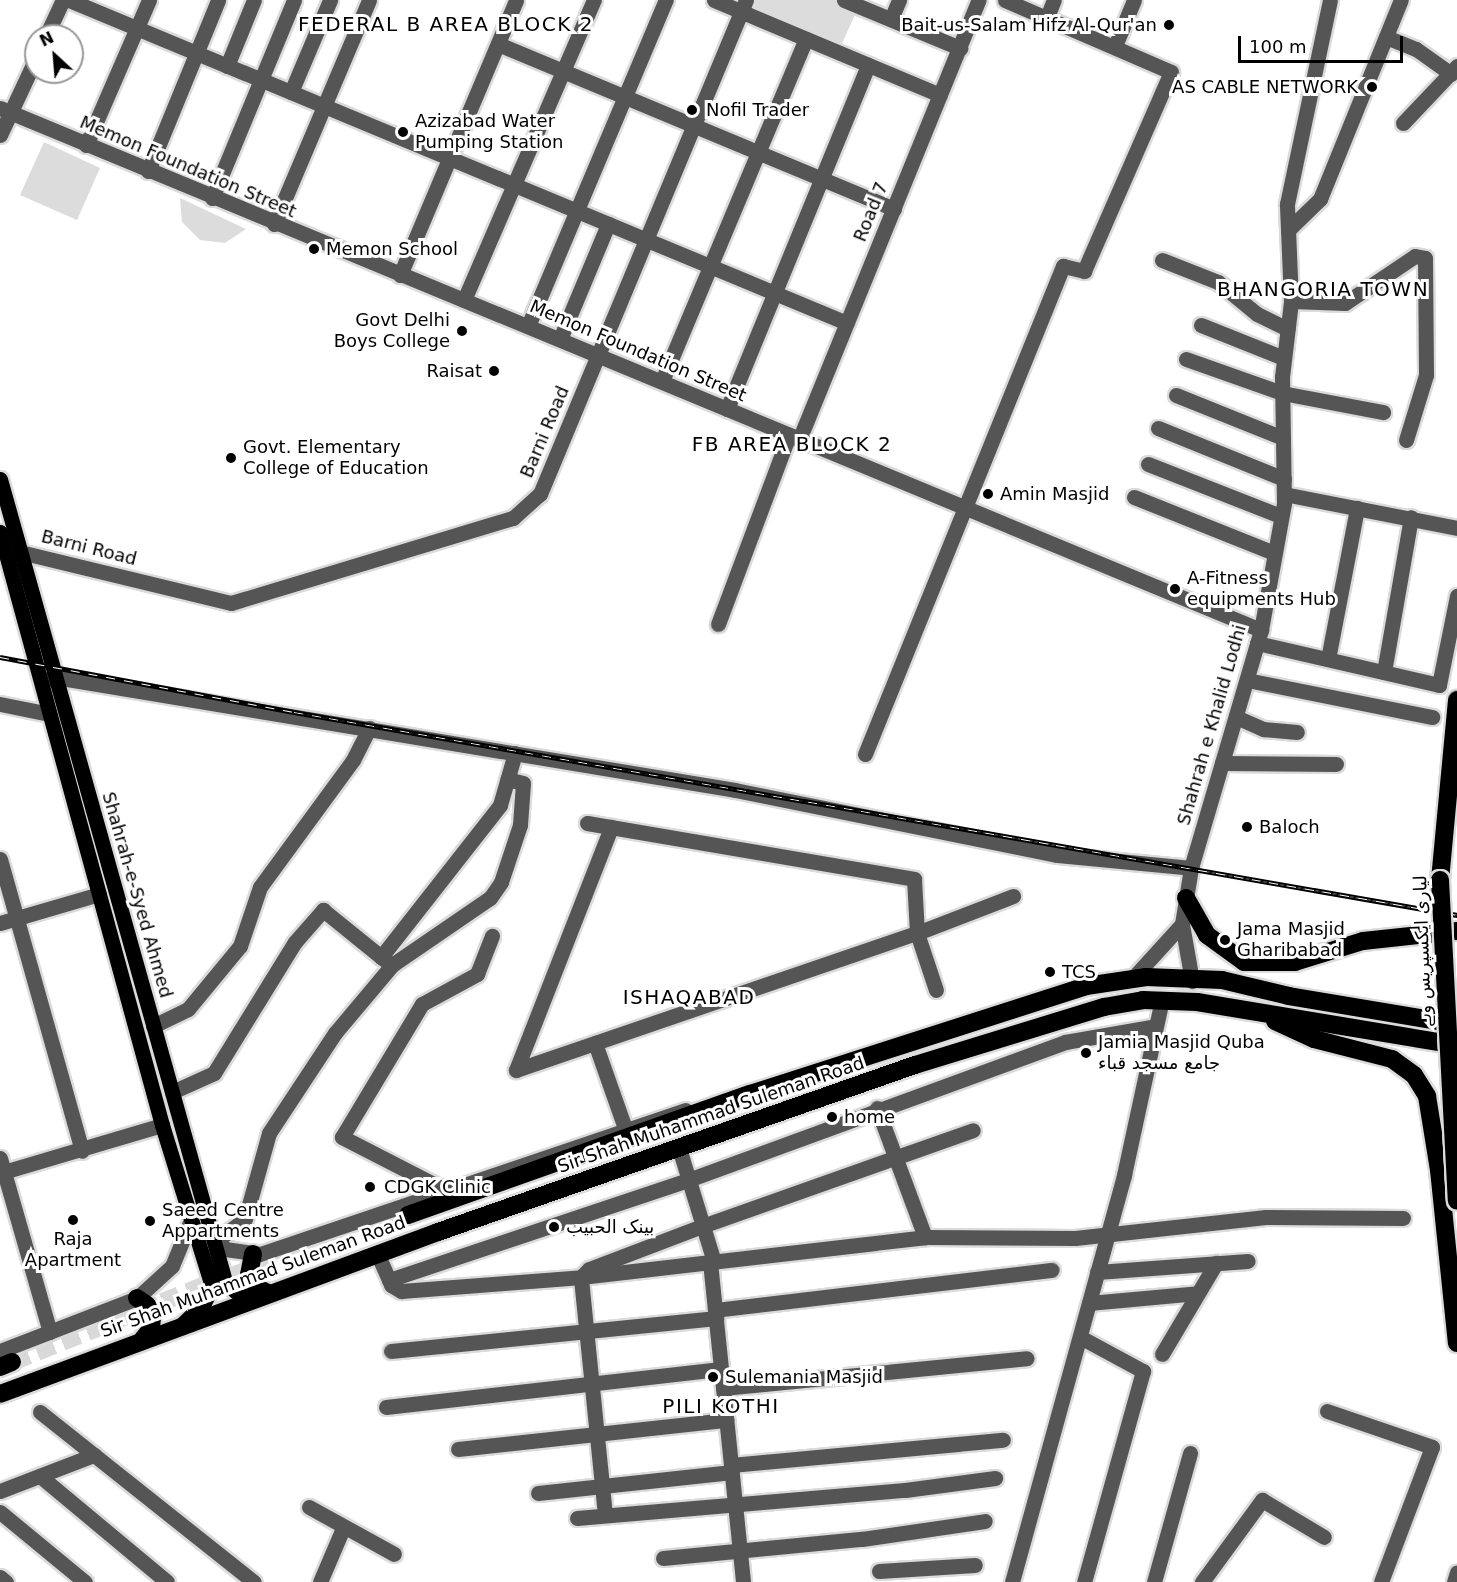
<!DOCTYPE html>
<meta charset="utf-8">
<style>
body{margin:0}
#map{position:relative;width:1457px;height:1582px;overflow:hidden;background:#fff;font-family:"DejaVu Sans",Cairo,sans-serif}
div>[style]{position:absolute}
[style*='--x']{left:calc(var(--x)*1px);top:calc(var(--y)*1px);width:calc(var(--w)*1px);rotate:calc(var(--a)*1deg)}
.green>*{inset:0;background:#dcdcdc}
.highway-tunnel>*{height:18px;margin-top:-9px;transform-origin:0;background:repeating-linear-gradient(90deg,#d9d9d9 0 18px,transparent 0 27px)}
.roads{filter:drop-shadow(2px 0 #dbdbdb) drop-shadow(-2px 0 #dbdbdb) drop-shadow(0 2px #dbdbdb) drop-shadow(0 -2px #dbdbdb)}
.minor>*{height:15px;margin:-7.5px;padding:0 7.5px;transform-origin:7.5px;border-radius:7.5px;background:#555}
.major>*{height:15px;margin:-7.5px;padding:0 7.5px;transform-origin:7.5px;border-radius:7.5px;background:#000}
.highway>*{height:18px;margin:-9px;padding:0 9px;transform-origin:9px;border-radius:9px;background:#000}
.rail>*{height:5px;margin-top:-2.5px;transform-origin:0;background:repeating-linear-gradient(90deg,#fff 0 9px,#000 0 18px);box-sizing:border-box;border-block:2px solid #000}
.bridges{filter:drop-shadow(2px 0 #dbdbdb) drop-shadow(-2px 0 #dbdbdb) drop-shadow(0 2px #dbdbdb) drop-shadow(0 -2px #dbdbdb)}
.highway-bridge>*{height:18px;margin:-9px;padding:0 9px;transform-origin:9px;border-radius:9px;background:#000}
.dots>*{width:16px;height:16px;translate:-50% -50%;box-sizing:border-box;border:3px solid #fff;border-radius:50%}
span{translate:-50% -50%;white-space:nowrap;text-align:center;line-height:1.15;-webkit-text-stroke:6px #fff;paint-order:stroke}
.poi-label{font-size:18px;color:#000}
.right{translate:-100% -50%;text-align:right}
.left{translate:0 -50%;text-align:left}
.street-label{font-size:18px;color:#000}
.neighbourhood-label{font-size:20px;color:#000;letter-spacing:1.5px}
.north{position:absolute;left:24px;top:24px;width:60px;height:60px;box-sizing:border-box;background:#fff;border:2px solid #999;border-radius:50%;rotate:334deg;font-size:16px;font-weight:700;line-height:24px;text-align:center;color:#000}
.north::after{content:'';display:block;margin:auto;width:21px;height:27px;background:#000;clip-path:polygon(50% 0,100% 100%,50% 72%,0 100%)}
.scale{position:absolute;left:1238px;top:36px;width:165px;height:27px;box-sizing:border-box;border:3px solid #000;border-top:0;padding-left:8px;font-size:18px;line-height:21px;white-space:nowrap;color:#000;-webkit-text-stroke:4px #fff;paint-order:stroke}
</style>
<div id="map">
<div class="green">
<i style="clip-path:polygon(712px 0,844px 0,859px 6px,838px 52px)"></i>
<i style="clip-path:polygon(44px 142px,100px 168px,77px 220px,20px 195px)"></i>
<i style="clip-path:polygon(180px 198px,246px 229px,225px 243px,200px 240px,182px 222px)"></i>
</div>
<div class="highway-tunnel">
<i style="--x:12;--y:1362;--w:211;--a:-21.7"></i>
<i style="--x:208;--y:1284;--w:212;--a:-19"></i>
</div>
<div class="roads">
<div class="minor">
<i style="--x:69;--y:0;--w:842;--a:22.55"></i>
<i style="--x:714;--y:0;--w:245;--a:22.8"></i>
<i style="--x:844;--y:0;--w:126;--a:22.5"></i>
<i style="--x:1047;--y:17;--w:18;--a:-68"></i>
<i style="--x:891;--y:19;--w:21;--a:-67"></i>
<i style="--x:46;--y:36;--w:40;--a:-65"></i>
<i style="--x:1386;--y:37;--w:32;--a:22"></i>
<i style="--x:1416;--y:49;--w:43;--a:35.5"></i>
<i style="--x:498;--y:44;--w:429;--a:22.6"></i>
<i style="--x:1115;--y:46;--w:50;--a:-67.6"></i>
<i style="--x:227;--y:66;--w:71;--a:-67.8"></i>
<i style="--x:291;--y:92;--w:100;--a:-67"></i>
<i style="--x:0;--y:108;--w:1365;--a:22.49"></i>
<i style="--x:1403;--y:123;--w:79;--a:-46.5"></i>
<i style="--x:0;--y:135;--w:85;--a:-64.9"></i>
<i style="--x:86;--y:145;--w:158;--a:-66.5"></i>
<i style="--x:148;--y:171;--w:185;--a:-67.7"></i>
<i style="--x:212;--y:198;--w:214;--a:-67.5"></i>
<i style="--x:274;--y:224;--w:243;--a:-67"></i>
<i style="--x:1288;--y:230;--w:45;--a:-44.1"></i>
<i style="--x:1320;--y:199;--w:215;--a:-67.9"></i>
<i style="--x:1162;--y:260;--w:60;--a:21.4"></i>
<i style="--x:1218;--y:282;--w:50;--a:39.4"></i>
<i style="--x:1257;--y:314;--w:34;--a:26"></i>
<i style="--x:400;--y:275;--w:298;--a:-67.1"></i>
<i style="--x:464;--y:300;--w:327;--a:-66.6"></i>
<i style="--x:1291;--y:301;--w:54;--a:2.1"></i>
<i style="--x:1345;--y:303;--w:84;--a:-33.9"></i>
<i style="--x:1415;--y:256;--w:10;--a:11"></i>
<i style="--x:1425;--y:258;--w:117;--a:89.5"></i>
<i style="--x:1426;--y:375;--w:68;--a:107.1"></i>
<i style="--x:1201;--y:325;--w:89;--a:21.7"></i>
<i style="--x:528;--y:326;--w:354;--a:-67.1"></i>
<i style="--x:560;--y:339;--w:125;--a:-67.3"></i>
<i style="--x:1186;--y:359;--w:102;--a:19.5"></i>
<i style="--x:1282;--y:393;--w:103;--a:10.7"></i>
<i style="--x:662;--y:381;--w:371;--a:-67.2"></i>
<i style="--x:1176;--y:395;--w:115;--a:21.9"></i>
<i style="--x:727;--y:409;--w:372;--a:-67.7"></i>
<i style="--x:1158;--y:428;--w:136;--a:22"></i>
<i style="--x:799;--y:440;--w:475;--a:-67.8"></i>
<i style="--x:1148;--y:464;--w:143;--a:21.4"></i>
<i style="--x:1284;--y:494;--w:176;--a:11.1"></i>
<i style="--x:1134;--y:497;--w:151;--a:21.8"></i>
<i style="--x:10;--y:555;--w:10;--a:-17"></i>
<i style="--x:20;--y:552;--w:217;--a:13.6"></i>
<i style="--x:231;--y:603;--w:295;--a:-16.8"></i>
<i style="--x:513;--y:518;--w:36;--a:-42"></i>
<i style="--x:540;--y:494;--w:535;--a:-67.36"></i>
<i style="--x:718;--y:624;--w:202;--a:-69.4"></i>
<i style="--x:1257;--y:643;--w:187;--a:13"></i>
<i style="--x:1439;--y:685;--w:91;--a:-78.6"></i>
<i style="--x:1328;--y:659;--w:154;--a:-79.1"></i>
<i style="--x:1384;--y:672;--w:157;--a:-80.1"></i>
<i style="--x:46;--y:680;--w:9;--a:-18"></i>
<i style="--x:55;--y:677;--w:689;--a:9.43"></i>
<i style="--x:735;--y:790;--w:328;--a:11.4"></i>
<i style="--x:1057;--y:855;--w:135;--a:5.5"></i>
<i style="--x:1247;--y:680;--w:189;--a:11.3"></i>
<i style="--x:0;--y:704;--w:50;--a:11.5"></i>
<i style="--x:1236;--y:717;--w:30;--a:24"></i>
<i style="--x:1263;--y:729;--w:34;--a:5"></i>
<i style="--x:865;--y:754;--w:527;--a:-67.92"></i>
<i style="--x:1063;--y:266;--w:22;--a:13"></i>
<i style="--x:1084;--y:271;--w:217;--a:-66.4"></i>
<i style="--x:1171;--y:72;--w:181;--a:-156.6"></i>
<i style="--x:1222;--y:763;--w:114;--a:0.5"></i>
<i style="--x:587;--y:823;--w:332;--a:9.7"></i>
<i style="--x:914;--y:879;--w:54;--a:86.8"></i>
<i style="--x:917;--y:933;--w:60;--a:71.6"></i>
<i style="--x:0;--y:859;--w:303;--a:74.3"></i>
<i style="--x:0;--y:923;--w:103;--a:-16.3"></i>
<i style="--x:1182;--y:924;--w:58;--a:80"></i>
<i style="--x:389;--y:963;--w:10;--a:-143"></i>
<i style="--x:381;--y:957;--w:193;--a:-51.9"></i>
<i style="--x:500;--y:805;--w:54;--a:-73.9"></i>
<i style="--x:1132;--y:979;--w:74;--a:-47.7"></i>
<i style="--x:1182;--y:924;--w:57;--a:-80.9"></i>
<i style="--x:1191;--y:868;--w:248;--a:-73.6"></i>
<i style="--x:1261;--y:630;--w:129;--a:-79.7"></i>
<i style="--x:1284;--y:503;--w:126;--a:-90.9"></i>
<i style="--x:1282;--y:377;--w:77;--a:-83.2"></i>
<i style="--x:1291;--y:301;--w:97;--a:-92.4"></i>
<i style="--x:1287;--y:204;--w:208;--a:-78.1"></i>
<i style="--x:153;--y:1026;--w:39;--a:-26"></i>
<i style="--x:188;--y:1009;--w:82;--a:-50.5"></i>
<i style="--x:240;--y:946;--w:62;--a:-71.3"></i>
<i style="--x:260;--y:887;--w:157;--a:-53.8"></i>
<i style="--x:353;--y:760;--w:36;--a:-63"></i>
<i style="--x:595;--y:1043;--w:90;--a:70.6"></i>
<i style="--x:516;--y:1070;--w:424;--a:-18.9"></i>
<i style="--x:917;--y:933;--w:103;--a:-21.1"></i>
<i style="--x:516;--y:1070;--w:261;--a:-68.6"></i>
<i style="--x:172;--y:1092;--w:46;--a:-24.3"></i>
<i style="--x:214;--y:1073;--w:154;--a:-58.3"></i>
<i style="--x:295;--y:942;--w:43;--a:-48.8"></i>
<i style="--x:323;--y:910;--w:75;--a:39"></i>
<i style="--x:877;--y:1108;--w:138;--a:69.6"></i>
<i style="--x:679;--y:1148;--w:119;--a:72.9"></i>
<i style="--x:0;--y:1158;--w:181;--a:74"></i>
<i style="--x:0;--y:1173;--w:169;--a:-16.5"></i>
<i style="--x:445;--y:1190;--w:116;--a:-152.8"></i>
<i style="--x:342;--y:1137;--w:155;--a:-59"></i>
<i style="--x:422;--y:1004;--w:63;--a:-28.6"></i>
<i style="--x:477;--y:974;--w:41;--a:-68.5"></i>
<i style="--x:212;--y:1235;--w:19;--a:47"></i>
<i style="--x:225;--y:1249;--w:35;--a:8"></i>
<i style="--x:260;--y:1254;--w:449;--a:-18.7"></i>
<i style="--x:216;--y:1241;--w:36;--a:-37"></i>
<i style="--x:245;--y:1219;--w:89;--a:-74.4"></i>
<i style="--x:269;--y:1133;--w:120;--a:-56.6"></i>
<i style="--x:335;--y:1033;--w:89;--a:-50"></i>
<i style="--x:392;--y:965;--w:119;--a:-34.4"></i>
<i style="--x:490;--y:898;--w:19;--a:-55"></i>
<i style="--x:501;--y:882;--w:60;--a:-71.6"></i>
<i style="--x:520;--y:825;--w:42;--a:-85.9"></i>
<i style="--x:523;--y:783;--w:16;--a:-166"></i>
<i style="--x:377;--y:1253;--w:35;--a:66"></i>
<i style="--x:391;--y:1285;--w:12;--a:31"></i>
<i style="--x:401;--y:1291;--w:181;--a:-4.4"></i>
<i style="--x:581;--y:1277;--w:346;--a:-6.6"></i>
<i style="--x:925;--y:1237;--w:150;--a:0.4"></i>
<i style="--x:1075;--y:1238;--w:192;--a:-6.3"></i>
<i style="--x:1266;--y:1217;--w:137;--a:0.4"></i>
<i style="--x:710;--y:1262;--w:322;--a:84.1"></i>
<i style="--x:1097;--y:1272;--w:151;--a:-4.2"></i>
<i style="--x:389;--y:1280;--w:318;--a:-18.5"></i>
<i style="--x:691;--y:1179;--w:398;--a:-20.1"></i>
<i style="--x:1065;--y:1042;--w:92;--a:-10"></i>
<i style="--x:1089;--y:1303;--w:109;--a:-5.2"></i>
<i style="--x:715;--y:1310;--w:339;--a:-6.8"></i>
<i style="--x:1080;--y:1337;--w:72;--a:28.4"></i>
<i style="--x:1143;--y:1371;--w:219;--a:105.6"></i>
<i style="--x:0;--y:1351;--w:147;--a:-21.1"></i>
<i style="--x:137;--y:1298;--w:47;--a:-42.4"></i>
<i style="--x:172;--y:1266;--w:50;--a:-67.6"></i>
<i style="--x:391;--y:1351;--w:327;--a:-5.8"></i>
<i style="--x:1162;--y:1354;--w:106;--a:-59.3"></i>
<i style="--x:723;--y:1388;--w:305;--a:-5.6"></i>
<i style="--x:386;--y:1407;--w:337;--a:-6.5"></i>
<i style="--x:1327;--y:1411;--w:111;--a:18.9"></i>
<i style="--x:1432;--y:1447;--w:144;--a:110.7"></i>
<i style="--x:40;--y:1412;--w:273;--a:38.5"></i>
<i style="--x:458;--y:1449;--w:270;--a:-6.2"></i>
<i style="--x:731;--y:1465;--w:273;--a:-5.3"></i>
<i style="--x:40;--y:1476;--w:165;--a:39.8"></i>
<i style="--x:0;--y:1491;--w:101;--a:-21"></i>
<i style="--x:538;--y:1493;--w:195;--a:-6.2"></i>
<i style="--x:309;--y:1507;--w:97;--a:28.9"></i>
<i style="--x:0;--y:1512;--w:110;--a:39.5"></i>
<i style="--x:605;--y:1515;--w:239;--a:-95.8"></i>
<i style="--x:581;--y:1277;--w:11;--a:-45"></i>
<i style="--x:589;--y:1269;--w:124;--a:-20.8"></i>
<i style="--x:705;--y:1225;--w:284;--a:-19.5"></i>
<i style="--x:577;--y:1518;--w:329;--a:-4.9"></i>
<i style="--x:905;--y:1490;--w:91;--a:-7.6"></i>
<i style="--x:663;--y:1558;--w:200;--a:-5.5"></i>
<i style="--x:862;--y:1539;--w:124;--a:-8.3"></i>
<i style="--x:879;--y:1571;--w:96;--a:-3.6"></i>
<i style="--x:0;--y:1577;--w:8;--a:40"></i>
<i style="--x:320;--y:1582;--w:59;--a:-66.9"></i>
<i style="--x:1012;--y:1582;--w:422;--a:-74.6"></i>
<i style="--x:1124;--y:1175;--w:180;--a:-77.8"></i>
<i style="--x:1154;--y:1582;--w:134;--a:-74.4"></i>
<i style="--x:1202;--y:1582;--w:102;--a:-53.8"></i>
<i style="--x:1262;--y:1500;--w:72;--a:30.8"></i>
<i style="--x:1454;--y:1582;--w:10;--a:-73"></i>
</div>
<div class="major">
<i style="--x:0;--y:479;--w:833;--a:74.33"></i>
<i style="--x:225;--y:1281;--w:14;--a:45"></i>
<i style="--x:235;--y:1291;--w:26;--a:11"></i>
<i style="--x:0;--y:532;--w:615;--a:74.72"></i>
<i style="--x:162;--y:1125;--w:170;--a:72.8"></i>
<i style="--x:212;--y:1287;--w:18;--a:117"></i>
<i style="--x:204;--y:1303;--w:32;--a:136"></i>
</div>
<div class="highway">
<i style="--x:1440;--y:880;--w:181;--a:-84.6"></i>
<i style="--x:1186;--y:898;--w:43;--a:60.4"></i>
<i style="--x:1207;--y:935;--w:46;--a:36.1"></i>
<i style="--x:1244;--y:962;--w:51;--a:0"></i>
<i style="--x:1295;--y:962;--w:71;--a:-17.2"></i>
<i style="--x:1363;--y:941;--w:95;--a:-6.1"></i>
<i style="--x:1275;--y:1021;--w:43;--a:24.8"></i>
<i style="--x:1314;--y:1039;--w:81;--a:14.4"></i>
<i style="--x:1392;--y:1059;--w:27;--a:36"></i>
<i style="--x:1414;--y:1075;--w:25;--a:58"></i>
<i style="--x:1427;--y:1096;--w:75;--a:80.8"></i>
<i style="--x:1439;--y:1170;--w:174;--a:84.1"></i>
<i style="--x:408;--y:1215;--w:363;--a:-19.5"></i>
<i style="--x:750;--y:1094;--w:353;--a:-17.8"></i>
<i style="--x:1086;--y:986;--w:61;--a:-8.5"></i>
<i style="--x:1146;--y:977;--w:76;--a:2.3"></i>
<i style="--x:1222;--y:980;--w:69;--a:13.4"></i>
<i style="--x:1289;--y:996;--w:170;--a:9.5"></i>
<i style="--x:253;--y:1254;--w:21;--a:101"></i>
<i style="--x:249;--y:1275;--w:13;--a:63"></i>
<i style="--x:255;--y:1287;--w:14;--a:25"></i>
<i style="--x:137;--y:1298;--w:12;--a:35"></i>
<i style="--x:147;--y:1305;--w:13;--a:67"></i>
<i style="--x:152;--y:1317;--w:12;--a:95"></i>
<i style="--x:151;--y:1329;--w:13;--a:129"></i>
<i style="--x:0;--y:1367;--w:13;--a:-23"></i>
<i style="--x:0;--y:1394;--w:467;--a:-20.3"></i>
<i style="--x:438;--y:1232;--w:505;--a:-19.3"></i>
<i style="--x:915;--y:1065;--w:198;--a:-17.1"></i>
<i style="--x:1104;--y:1007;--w:40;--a:-10"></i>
<i style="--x:1143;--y:1000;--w:54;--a:2.1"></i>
<i style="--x:1197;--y:1002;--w:264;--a:9.4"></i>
</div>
</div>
<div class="rail">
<i style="--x:0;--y:657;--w:299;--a:10.6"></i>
<i style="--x:294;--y:712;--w:1181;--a:9.9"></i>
</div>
<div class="bridges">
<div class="highway-bridge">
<i style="--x:1440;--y:880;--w:321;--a:87"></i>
</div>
</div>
<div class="dots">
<i style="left:1169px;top:25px;background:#000"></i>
<i style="left:1372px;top:87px;background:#000"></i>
<i style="left:692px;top:110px;background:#000"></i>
<i style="left:403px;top:132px;background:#000"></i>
<i style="left:314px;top:249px;background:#000"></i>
<i style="left:462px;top:331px;background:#000"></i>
<i style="left:494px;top:371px;background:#000"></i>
<i style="left:231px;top:458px;background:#000"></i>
<i style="left:988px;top:494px;background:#000"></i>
<i style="left:1175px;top:589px;background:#000"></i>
<i style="left:1247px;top:827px;background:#000"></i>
<i style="left:1225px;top:940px;background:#000"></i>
<i style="left:1050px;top:972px;background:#000"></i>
<i style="left:1086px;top:1053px;background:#000"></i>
<i style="left:832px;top:1117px;background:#000"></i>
<i style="left:370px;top:1187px;background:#000"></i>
<i style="left:73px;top:1220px;background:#000"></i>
<i style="left:150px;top:1221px;background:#000"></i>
<i style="left:554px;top:1227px;background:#000"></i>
<i style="left:713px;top:1377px;background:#000"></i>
</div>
<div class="poi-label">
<span class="right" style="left:1157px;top:25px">Bait-us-Salam Hifz Al-Qur'an</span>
<span class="right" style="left:1358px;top:87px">AS CABLE NETWORK</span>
<span class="left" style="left:706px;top:110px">Nofil Trader</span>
<span class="left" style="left:415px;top:132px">Azizabad Water<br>Pumping Station</span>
<span class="left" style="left:326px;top:249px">Memon School</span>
<span class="right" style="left:450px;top:331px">Govt Delhi<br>Boys College</span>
<span class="right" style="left:482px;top:371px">Raisat</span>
<span class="left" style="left:243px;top:458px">Govt. Elementary<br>College of Education</span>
<span class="left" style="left:1000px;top:494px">Amin Masjid</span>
<span class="left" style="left:1187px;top:589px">A-Fitness<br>equipments Hub</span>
<span class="left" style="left:1259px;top:827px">Baloch</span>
<span class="left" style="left:1237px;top:940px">Jama Masjid<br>Gharibabad</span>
<span class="left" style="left:1062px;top:972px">TCS</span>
<span class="left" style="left:1098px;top:1053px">Jamia Masjid Quba<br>جامع مسجد قباء</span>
<span class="left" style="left:844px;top:1117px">home</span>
<span class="left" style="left:384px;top:1187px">CDGK Clinic</span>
<span class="left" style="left:162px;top:1221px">Saeed Centre<br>Appartments</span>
<span class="left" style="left:566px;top:1227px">بينک الحبيب</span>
<span style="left:73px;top:1250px">Raja<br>Apartment</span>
<span class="left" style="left:725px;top:1377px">Sulemania Masjid</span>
</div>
<div class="street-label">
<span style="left:188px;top:167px;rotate:23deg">Memon Foundation Street</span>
<span style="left:871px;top:212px;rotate:-68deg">Road 7</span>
<span style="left:638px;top:351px;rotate:23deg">Memon Foundation Street</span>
<span style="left:545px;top:432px;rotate:-67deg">Barni Road</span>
<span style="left:89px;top:548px;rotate:14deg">Barni Road</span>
<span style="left:1212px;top:725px;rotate:-74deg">Shahrah e Khalid Lodhi</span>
<span style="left:137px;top:895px;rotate:74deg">Shahrah-e-Syed Ahmed</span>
<span style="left:1423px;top:951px;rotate:-92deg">لیاری ایکسپریس وے</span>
<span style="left:711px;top:1115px;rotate:-19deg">Sir Shah Muhammad Suleman Road</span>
<span style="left:253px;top:1277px;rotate:-20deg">Sir Shah Muhammad Suleman Road</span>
</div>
<div class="neighbourhood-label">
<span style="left:446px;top:24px">FEDERAL B AREA BLOCK 2</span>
<span style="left:1323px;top:289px">BHANGORIA TOWN</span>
<span style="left:792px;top:444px">FB AREA BLOCK 2</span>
<span style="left:689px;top:997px">ISHAQABAD</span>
<span style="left:721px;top:1406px">PILI KOTHI</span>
</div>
<div class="north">N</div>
<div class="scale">100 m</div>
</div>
